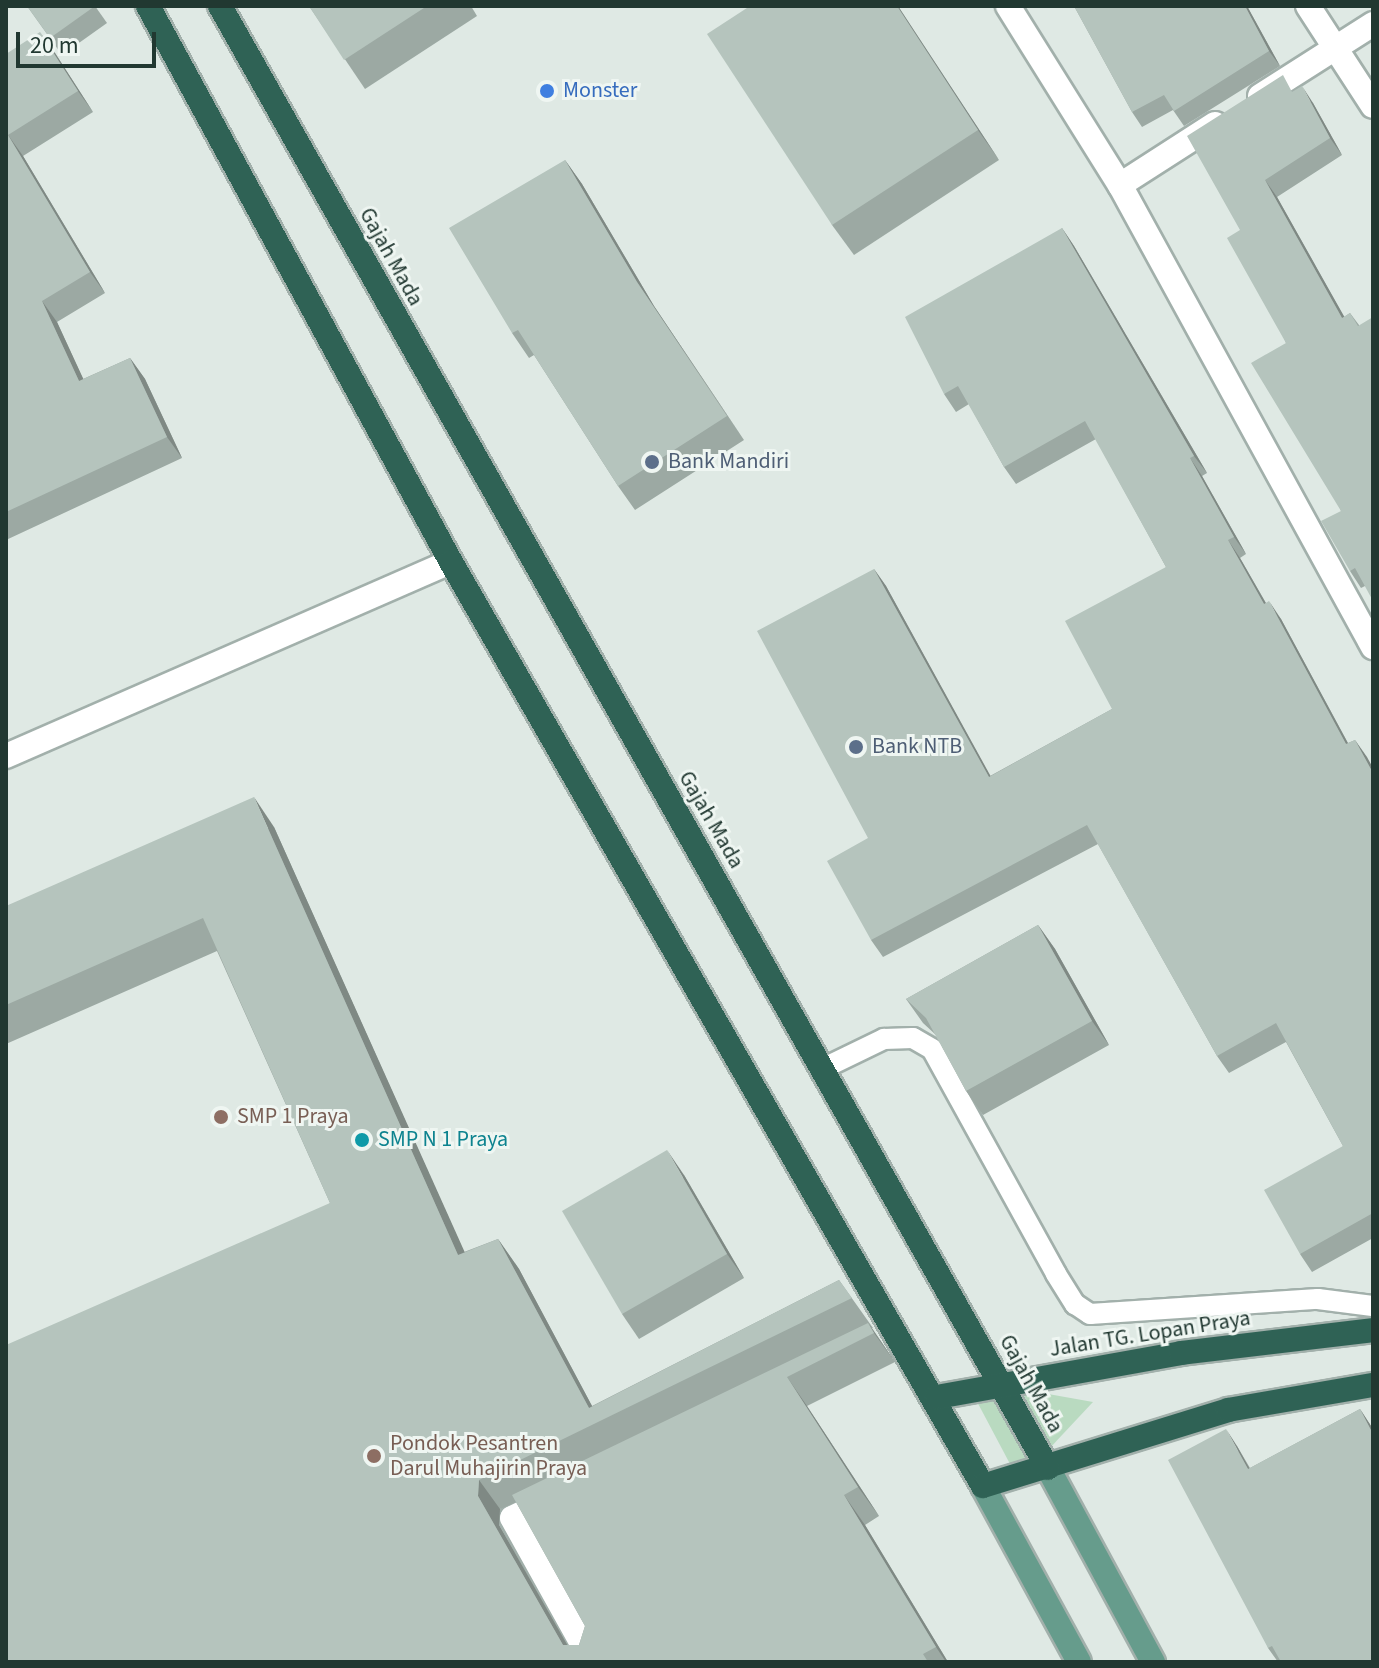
<!DOCTYPE html>
<style>
body{margin:0}
#map{position:relative;width:1379px;height:1668px;overflow:hidden;background:#dfe9e4;font-family:"Source Sans 3",sans-serif}
div>[style]{position:absolute}
[style*='--x']{left:calc(var(--x)*1px);top:calc(var(--y)*1px);width:calc(var(--w)*1px);rotate:calc(var(--a)*1deg)}
.green>*{inset:0;background:#b9dac0}
.roads{filter:drop-shadow(2px 0 #a2b0ab) drop-shadow(-2px 0 #a2b0ab) drop-shadow(0 2px #a2b0ab) drop-shadow(0 -2px #a2b0ab)}
.lane>*{height:20px;margin:-10px;padding:0 10px;transform-origin:10px;border-radius:10px;background:#fff}
.street>*{height:24px;margin:-12px;padding:0 12px;transform-origin:12px;border-radius:12px;background:#fff}
.secondary>*{height:24px;margin:-12px;padding:0 12px;transform-origin:12px;border-radius:12px;background:#fff}
.primary>*{height:24px;margin:-12px;padding:0 12px;transform-origin:12px;border-radius:12px;background:#669c8c}
.highway>*{height:24px;margin:-12px;padding:0 12px;transform-origin:12px;border-radius:12px;background:#2f6255}
.wall>*{inset:0;background:#9ca9a3}
.shaded-wall>*{inset:0;background:#7f8984}
.building>*{inset:0;background:#b5c4bd}
.dots>*{width:22px;height:22px;translate:-50% -50%;box-sizing:border-box;border:4px solid #eff6f2;border-radius:50%}
span{translate:-50% -50%;white-space:nowrap;text-align:center;line-height:1.15;-webkit-text-stroke:6px #eff6f2;paint-order:stroke}
.shop-label{font-size:22px;color:#366cbe}
.left{translate:0 -50%;text-align:left}
.street-label{font-size:22px;color:#213831}
.service-label{font-size:22px;color:#4e5e75}
.education-label{font-size:22px;color:#785e54}
.culture-label{font-size:22px;color:#0d838f}
.frame{position:absolute;inset:0;border:8px solid #213831;pointer-events:none}
.scale{position:absolute;left:16px;top:32px;width:140px;height:36px;box-sizing:border-box;border:4px solid #213831;border-top:0;padding-left:10px;font-size:24px;line-height:28px;white-space:nowrap;color:#213831;-webkit-text-stroke:6px #eff6f2;paint-order:stroke}
</style>
<div id="map">
<div class="green">
<i style="clip-path:polygon(965px 1379px,1093px 1402px,1019px 1481px)"></i>
</div>
<div class="roads">
<div class="lane">
<i style="--x:824;--y:1068;--w:67;--a:-25.8"></i>
<i style="--x:884;--y:1039;--w:29;--a:-2"></i>
<i style="--x:913;--y:1038;--w:22;--a:30"></i>
<i style="--x:932;--y:1049;--w:257;--a:61.1"></i>
<i style="--x:1056;--y:1274;--w:36;--a:58"></i>
<i style="--x:1075;--y:1304;--w:18;--a:34"></i>
<i style="--x:1090;--y:1314;--w:228;--a:-3.8"></i>
<i style="--x:1318;--y:1299;--w:55;--a:7.3"></i>
</div>
<div class="street">
<i style="--x:1008;--y:6;--w:211;--a:58"></i>
<i style="--x:1120;--y:185;--w:527;--a:61.29"></i>
<i style="--x:1308;--y:6;--w:119;--a:57"></i>
<i style="--x:1260;--y:96;--w:134;--a:-32.5"></i>
<i style="--x:1120;--y:185;--w:113;--a:-32.7"></i>
<i style="--x:551;--y:1499;--w:43;--a:154"></i>
<i style="--x:512;--y:1518;--w:165;--a:60.9"></i>
</div>
<div class="secondary">
<i style="--x:6;--y:756;--w:485;--a:-23.6"></i>
</div>
<div class="primary">
<i style="--x:1048;--y:1468;--w:221;--a:61.6"></i>
<i style="--x:983;--y:1486;--w:200;--a:61.4"></i>
</div>
<div class="highway">
<i style="--x:148;--y:6;--w:633;--a:61.41"></i>
<i style="--x:451;--y:562;--w:1066;--a:60.07"></i>
<i style="--x:983;--y:1486;--w:257;--a:-17.2"></i>
<i style="--x:1228;--y:1410;--w:147;--a:-9.8"></i>
<i style="--x:220;--y:6;--w:1680;--a:60.48"></i>
<i style="--x:937;--y:1397;--w:248;--a:-10.2"></i>
<i style="--x:1181;--y:1353;--w:193;--a:-6.8"></i>
</div>
</div>
<div class="wall">
<i style="clip-path:polygon(27px 6px,95px 6px,107px 23px,62px 55px)"></i>
<i style="clip-path:polygon(309px 6px,471px 6px,477px 16px,365px 89px)"></i>
<i style="clip-path:polygon(750px 6px,898px 6px,999px 160px,854px 255px,832px 225px)"></i>
<i style="clip-path:polygon(1074px 6px,1247px 6px,1280px 66px,1184px 126px,1173px 110px,1142px 127px,1132px 112px)"></i>
<i style="clip-path:polygon(55px 53px,93px 112px,23px 156px,105px 293px,57px 322px,83px 379px,130px 358px,145px 379px,182px 458px,6px 540px,6px 54px)"></i>
<i style="clip-path:polygon(1294px 91px,1313px 103px,1342px 155px,1277px 197px,1344px 317px,1350px 313px,1359px 325px,1365px 586px,1361px 588px,1350px 571px,1341px 511px,1286px 343px,1240px 230px)"></i>
<i style="clip-path:polygon(565px 160px,582px 184px,654px 306px,744px 440px,635px 510px,618px 486px,534px 355px,529px 358px,512px 333px)"></i>
<i style="clip-path:polygon(1062px 228px,1074px 246px,1207px 473px,1202px 476px,1246px 554px,1240px 558px,1266px 603px,1281px 619px,1348px 743px,1355px 740px,1373px 768px,1373px 1238px,1312px 1272px,1300px 1254px,1343px 1146px,1286px 1042px,1229px 1073px,1217px 1056px,1098px 844px,883px 957px,871px 940px,868px 838px,874px 569px,886px 586px,990px 776px,1112px 709px,1166px 567px,1096px 439px,1016px 484px,1004px 467px,969px 404px,956px 412px,944px 394px)"></i>
<i style="clip-path:polygon(evenodd,274px 827px,464px 1252px,498px 1239px,519px 1269px,592px 1406px,839px 1280px,873px 1328px,872px 1328px,895px 1362px,807px 1406px,879px 1516px,865px 1525px,948px 1662px,6px 1662px,330px 1203px,217px 951px,6px 1044px,6px 906px,274px 827px,516px 1502px,585px 1626px,579px 1645px,567px 1645px,499px 1525px,500px 1509px,516px 1502px)"></i>
<i style="clip-path:polygon(1038px 925px,1055px 949px,1109px 1045px,983px 1115px,966px 1091px,936px 1035px,923px 1023px,906px 999px)"></i>
<i style="clip-path:polygon(684px 1175px,744px 1278px,639px 1339px,622px 1314px)"></i>
<i style="clip-path:polygon(1360px 1409px,1373px 1429px,1373px 1662px,1278px 1662px,1268px 1648px,1237px 1446px,1250px 1468px)"></i>
</div>
<div class="shaded-wall">
<i style="clip-path:polygon(897px 6px,898px 6px,999px 160px,978px 130px)"></i>
<i style="clip-path:polygon(1245px 6px,1247px 6px,1280px 66px,1269px 51px)"></i>
<i style="clip-path:polygon(40px 32px,55px 53px,93px 112px,78px 91px)"></i>
<i style="clip-path:polygon(1302px 86px,1313px 103px,1342px 155px,1330px 138px)"></i>
<i style="clip-path:polygon(8px 135px,23px 156px,105px 293px,90px 272px)"></i>
<i style="clip-path:polygon(565px 160px,582px 184px,654px 306px,744px 440px,637px 282px)"></i>
<i style="clip-path:polygon(1265px 180px,1277px 197px,1354px 334px,1342px 318px)"></i>
<i style="clip-path:polygon(1062px 228px,1074px 246px,1207px 473px,1194px 456px)"></i>
<i style="clip-path:polygon(42px 301px,57px 322px,94px 402px,79px 381px)"></i>
<i style="clip-path:polygon(130px 358px,145px 379px,182px 458px,167px 437px)"></i>
<i style="clip-path:polygon(1190px 458px,1202px 476px,1246px 554px,1234px 537px)"></i>
<i style="clip-path:polygon(1228px 540px,1240px 558px,1276px 621px,1264px 604px)"></i>
<i style="clip-path:polygon(874px 569px,886px 586px,1001px 795px,989px 777px)"></i>
<i style="clip-path:polygon(1269px 601px,1281px 619px,1358px 762px,1346px 744px)"></i>
<i style="clip-path:polygon(1355px 740px,1367px 757px,1373px 768px,1373px 773px)"></i>
<i style="clip-path:polygon(254px 797px,274px 827px,479px 1284px,458px 1255px)"></i>
<i style="clip-path:polygon(1038px 925px,1055px 949px,1109px 1045px,1092px 1021px)"></i>
<i style="clip-path:polygon(667px 1150px,684px 1175px,744px 1278px,727px 1254px)"></i>
<i style="clip-path:polygon(498px 1239px,519px 1269px,600px 1421px,589px 1408px)"></i>
<i style="clip-path:polygon(868px 1323px,889px 1353px,895px 1362px,874px 1333px)"></i>
<i style="clip-path:polygon(787px 1377px,807px 1406px,879px 1516px,858px 1487px)"></i>
<i style="clip-path:polygon(1360px 1409px,1373px 1429px,1373px 1434px)"></i>
<i style="clip-path:polygon(1226px 1429px,1237px 1446px,1259px 1486px,1248px 1469px)"></i>
<i style="clip-path:polygon(479px 1480px,500px 1509px,499px 1525px,577px 1662px,563px 1645px,478px 1496px)"></i>
<i style="clip-path:polygon(844px 1495px,865px 1525px,948px 1662px,946px 1662px,936px 1647px)"></i>
</div>
<div class="building">
<i style="clip-path:polygon(27px 6px,95px 6px,50px 38px)"></i>
<i style="clip-path:polygon(309px 6px,427px 6px,344px 60px)"></i>
<i style="clip-path:polygon(750px 6px,897px 6px,978px 130px,832px 225px,707px 34px)"></i>
<i style="clip-path:polygon(1074px 6px,1245px 6px,1269px 51px,1174px 111px,1164px 95px,1132px 112px)"></i>
<i style="clip-path:polygon(40px 32px,78px 91px,8px 135px,90px 272px,42px 301px,79px 381px,130px 358px,167px 437px,6px 512px,6px 54px)"></i>
<i style="clip-path:polygon(1283px 75px,1292px 92px,1302px 86px,1330px 138px,1265px 180px,1342px 318px,1350px 313px,1358px 326px,1373px 317px,1373px 601px,1355px 568px,1350px 571px,1321px 521px,1341px 511px,1251px 363px,1286px 343px,1227px 238px,1240px 230px,1187px 136px)"></i>
<i style="clip-path:polygon(565px 160px,637px 282px,727px 416px,618px 486px,518px 330px,512px 333px,449px 228px)"></i>
<i style="clip-path:polygon(1062px 228px,1194px 456px,1190px 458px,1234px 537px,1228px 540px,1264px 604px,1269px 601px,1346px 744px,1355px 740px,1373px 773px,1373px 1213px,1300px 1254px,1264px 1190px,1343px 1146px,1276px 1023px,1217px 1056px,1087px 825px,871px 940px,827px 861px,868px 838px,757px 631px,874px 569px,989px 777px,1112px 709px,1065px 621px,1166px 567px,1085px 421px,1004px 467px,958px 386px,944px 394px,905px 317px)"></i>
<i style="clip-path:polygon(254px 797px,458px 1255px,498px 1239px,589px 1408px,839px 1280px,852px 1298px,479px 1480px,478px 1496px,563px 1645px,579px 1645px,585px 1626px,512px 1495px,868px 1323px,874px 1333px,787px 1377px,858px 1487px,844px 1495px,936px 1647px,923px 1654px,928px 1662px,6px 1662px,6px 1345px,330px 1203px,203px 918px,6px 1005px,6px 906px)"></i>
<i style="clip-path:polygon(1038px 925px,1092px 1021px,966px 1091px,926px 1018px,906px 999px)"></i>
<i style="clip-path:polygon(667px 1150px,727px 1254px,622px 1314px,562px 1211px)"></i>
<i style="clip-path:polygon(1360px 1409px,1373px 1434px,1373px 1662px,1281px 1662px,1272px 1646px,1268px 1648px,1168px 1460px,1226px 1429px,1248px 1469px)"></i>
</div>
<div class="dots">
<i style="left:547px;top:91px;background:#3f7fe0"></i>
<i style="left:652px;top:462px;background:#5c6f8a"></i>
<i style="left:856px;top:747px;background:#5c6f8a"></i>
<i style="left:221px;top:1117px;background:#8d6e63"></i>
<i style="left:362px;top:1140px;background:#0f9aa8"></i>
<i style="left:374px;top:1456px;background:#8d6e63"></i>
</div>
<div class="shop-label">
<span class="left" style="left:563px;top:91px">Monster</span>
</div>
<div class="street-label">
<span style="left:391px;top:257px;rotate:61deg">Gajah Mada</span>
<span style="left:711px;top:820px;rotate:60deg">Gajah Mada</span>
<span style="left:1150px;top:1334px;rotate:-9deg">Jalan TG. Lopan Praya</span>
<span style="left:1031px;top:1384px;rotate:61deg">Gajah Mada</span>
</div>
<div class="service-label">
<span class="left" style="left:668px;top:462px">Bank Mandiri</span>
<span class="left" style="left:872px;top:747px">Bank NTB</span>
</div>
<div class="education-label">
<span class="left" style="left:237px;top:1117px">SMP 1 Praya</span>
<span class="left" style="left:390px;top:1456px">Pondok Pesantren<br>Darul Muhajirin Praya</span>
</div>
<div class="culture-label">
<span class="left" style="left:378px;top:1140px">SMP N 1 Praya</span>
</div>
<div class="frame"></div>
<div class="scale">20 m</div>
</div>
